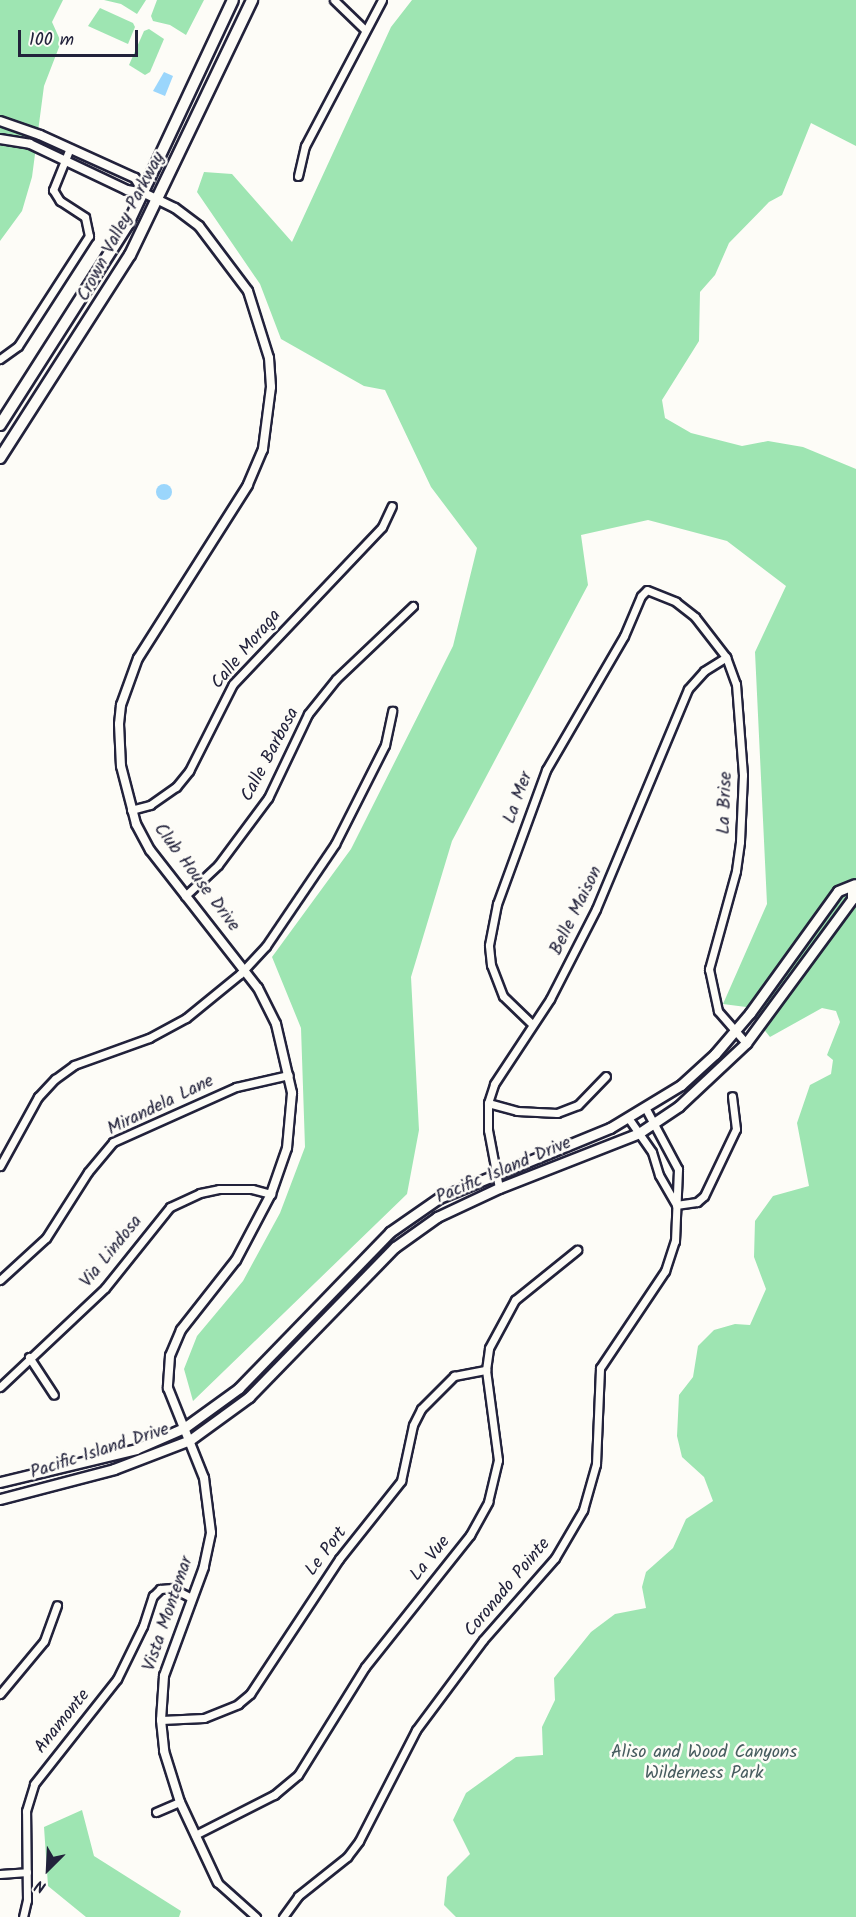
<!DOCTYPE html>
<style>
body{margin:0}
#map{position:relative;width:856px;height:1917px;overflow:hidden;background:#fdfcf7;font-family:Kalam,sans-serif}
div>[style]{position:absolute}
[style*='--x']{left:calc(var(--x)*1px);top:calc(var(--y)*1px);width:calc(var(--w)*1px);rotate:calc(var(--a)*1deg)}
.green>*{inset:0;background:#9ee5b2}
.water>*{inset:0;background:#9bd6fc}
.round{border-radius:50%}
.roads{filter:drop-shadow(2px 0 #22223b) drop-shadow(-2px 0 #22223b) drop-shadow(0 2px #22223b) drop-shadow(0 -2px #22223b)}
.minor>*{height:7px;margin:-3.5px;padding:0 3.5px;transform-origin:3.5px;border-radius:3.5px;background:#fdfcf7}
.tertiary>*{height:8px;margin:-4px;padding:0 4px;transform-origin:4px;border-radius:4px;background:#fdfcf7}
.secondary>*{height:9px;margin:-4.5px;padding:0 4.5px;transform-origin:4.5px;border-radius:4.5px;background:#fdfcf7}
.primary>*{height:10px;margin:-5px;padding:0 5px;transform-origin:5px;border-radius:5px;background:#fdfcf7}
span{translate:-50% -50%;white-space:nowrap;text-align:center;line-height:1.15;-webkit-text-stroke:5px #fdfcf7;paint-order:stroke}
.street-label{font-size:18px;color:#22223b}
.park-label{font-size:18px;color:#475c5f}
.north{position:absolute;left:18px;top:1839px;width:60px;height:60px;-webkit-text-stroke:4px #fdfcf7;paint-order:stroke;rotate:204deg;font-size:16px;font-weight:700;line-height:24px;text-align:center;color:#22223b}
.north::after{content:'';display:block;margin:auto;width:21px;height:27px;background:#22223b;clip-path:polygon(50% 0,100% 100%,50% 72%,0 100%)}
.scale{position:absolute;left:18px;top:30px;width:120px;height:27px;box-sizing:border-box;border:3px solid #22223b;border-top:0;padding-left:8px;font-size:18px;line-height:21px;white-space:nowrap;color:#22223b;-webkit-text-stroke:4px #fdfcf7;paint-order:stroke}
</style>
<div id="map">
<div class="green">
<i style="clip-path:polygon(0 0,63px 0,52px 22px,61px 42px,44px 86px,32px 177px,22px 211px,0 241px)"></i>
<i style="clip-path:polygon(104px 0,146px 0,137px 14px,121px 4px)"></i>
<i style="clip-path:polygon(157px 0,204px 0,186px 35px,170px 25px,153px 21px,151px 16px)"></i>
<i style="clip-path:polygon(412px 0,856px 0,856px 146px,811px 123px,782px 195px,769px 202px,729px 243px,715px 275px,700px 292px,699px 341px,662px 400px,665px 418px,691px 433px,742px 446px,768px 441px,803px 447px,856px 469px,856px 1917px,456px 1917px,444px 1905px,447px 1877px,470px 1854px,453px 1820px,466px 1793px,516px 1757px,543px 1755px,542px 1727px,555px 1700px,554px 1678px,591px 1632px,615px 1614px,646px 1608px,642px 1587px,646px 1572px,673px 1548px,686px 1519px,713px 1501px,704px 1477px,682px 1457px,677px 1436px,679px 1395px,693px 1377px,698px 1346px,714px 1330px,735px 1324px,750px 1325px,766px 1289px,754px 1257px,755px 1221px,773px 1196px,809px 1186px,797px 1123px,810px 1085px,831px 1074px,833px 1060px,827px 1055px,840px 1022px,836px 1011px,822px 1008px,770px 1037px,746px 1007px,723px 1004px,767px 904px,755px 652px,786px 586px,727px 541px,648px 520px,581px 535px,588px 585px,452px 841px,411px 977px,419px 1130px,407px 1194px,193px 1401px,184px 1369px,197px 1336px,243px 1281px,280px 1213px,305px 1147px,301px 1028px,272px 957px,351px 849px,453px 646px,477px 548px,431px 487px,385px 390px,364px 386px,281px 339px,260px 284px,197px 192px,204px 172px,232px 174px,292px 242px,391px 27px)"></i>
<i style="clip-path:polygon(100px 8px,133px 23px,135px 27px,128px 44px,88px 26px)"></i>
<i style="clip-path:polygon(149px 29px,164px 39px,150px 72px,145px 75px,129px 65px,144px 31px)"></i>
<i style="clip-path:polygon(82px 1810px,94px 1856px,181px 1911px,179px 1917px,86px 1917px,48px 1886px,44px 1827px)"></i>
</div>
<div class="water">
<i style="clip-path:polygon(164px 72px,173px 76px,165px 96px,153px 91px)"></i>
<i class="round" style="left:156px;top:484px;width:16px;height:16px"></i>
</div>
<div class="roads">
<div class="minor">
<i style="--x:334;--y:0;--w:43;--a:44.1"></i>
<i style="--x:298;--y:176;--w:31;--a:-77"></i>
<i style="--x:305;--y:146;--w:165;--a:-62.2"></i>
<i style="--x:0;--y:359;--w:22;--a:-36"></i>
<i style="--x:18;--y:346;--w:131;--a:-57.2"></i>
<i style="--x:89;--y:236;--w:19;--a:-102"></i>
<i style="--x:85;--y:217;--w:30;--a:-147"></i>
<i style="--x:60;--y:201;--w:13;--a:-122"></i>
<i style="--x:53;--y:190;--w:45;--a:-68"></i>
<i style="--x:131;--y:810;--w:20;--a:-15"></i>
<i style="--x:150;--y:805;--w:32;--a:-35"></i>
<i style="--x:176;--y:787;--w:21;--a:-51"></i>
<i style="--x:189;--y:771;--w:97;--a:-63.2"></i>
<i style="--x:233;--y:684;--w:216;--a:-46.5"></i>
<i style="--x:382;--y:527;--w:23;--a:-65"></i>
<i style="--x:185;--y:896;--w:45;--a:-43.2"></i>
<i style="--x:218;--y:865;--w:84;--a:-53.3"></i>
<i style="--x:268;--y:798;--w:93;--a:-64.5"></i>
<i style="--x:308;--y:714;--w:45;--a:-51.3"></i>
<i style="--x:336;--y:679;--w:106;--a:-43.5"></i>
<i style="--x:532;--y:1024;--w:40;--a:-136"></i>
<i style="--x:503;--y:996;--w:33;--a:-111"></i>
<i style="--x:491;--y:965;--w:20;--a:-96"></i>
<i style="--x:489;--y:945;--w:42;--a:-79"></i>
<i style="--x:497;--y:904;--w:143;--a:-69.9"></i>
<i style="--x:546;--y:770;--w:155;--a:-59.8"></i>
<i style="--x:624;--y:636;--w:43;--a:-67"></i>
<i style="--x:641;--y:596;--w:8;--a:-45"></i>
<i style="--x:647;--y:590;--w:31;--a:22"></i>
<i style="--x:676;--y:602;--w:24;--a:38"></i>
<i style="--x:695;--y:617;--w:51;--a:52.2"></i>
<i style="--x:726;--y:657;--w:29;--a:70"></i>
<i style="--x:736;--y:684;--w:91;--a:85.6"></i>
<i style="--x:743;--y:775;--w:67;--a:92.6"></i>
<i style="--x:740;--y:842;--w:29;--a:98"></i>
<i style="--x:736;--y:871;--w:102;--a:105.4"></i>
<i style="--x:709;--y:969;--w:43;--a:77.9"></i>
<i style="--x:718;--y:1011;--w:43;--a:48.8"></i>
<i style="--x:488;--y:1103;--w:30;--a:15"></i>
<i style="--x:517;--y:1111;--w:40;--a:2.9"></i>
<i style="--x:557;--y:1113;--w:22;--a:-21"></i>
<i style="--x:578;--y:1105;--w:40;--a:-46"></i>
<i style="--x:629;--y:1119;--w:40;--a:55.1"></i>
<i style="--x:652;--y:1152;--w:24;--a:73"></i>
<i style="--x:659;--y:1175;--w:34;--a:60"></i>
<i style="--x:0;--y:1166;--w:79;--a:-61.2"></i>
<i style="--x:38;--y:1097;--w:25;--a:-47"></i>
<i style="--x:55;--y:1079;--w:24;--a:-36"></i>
<i style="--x:74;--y:1065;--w:80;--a:-19.8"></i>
<i style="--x:149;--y:1038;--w:42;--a:-28.4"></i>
<i style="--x:186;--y:1018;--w:70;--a:-39.2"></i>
<i style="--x:240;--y:974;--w:38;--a:-47"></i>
<i style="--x:266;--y:946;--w:123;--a:-55.9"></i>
<i style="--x:335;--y:844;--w:111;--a:-63.2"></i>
<i style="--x:385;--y:745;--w:35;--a:-78"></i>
<i style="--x:499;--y:1188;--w:59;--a:-100.7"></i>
<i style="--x:488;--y:1130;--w:27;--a:-90"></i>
<i style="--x:488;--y:1103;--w:20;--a:-72"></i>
<i style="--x:494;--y:1084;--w:102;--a:-56.6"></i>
<i style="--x:550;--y:999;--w:101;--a:-62.9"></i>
<i style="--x:596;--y:909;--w:238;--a:-67.3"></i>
<i style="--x:688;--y:689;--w:24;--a:-48"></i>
<i style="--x:704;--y:671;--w:26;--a:-32"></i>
<i style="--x:676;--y:1205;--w:21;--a:-8"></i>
<i style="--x:697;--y:1202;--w:9;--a:-41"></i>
<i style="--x:704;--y:1196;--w:74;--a:-64.5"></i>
<i style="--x:736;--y:1129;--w:33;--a:-97"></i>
<i style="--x:0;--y:1280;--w:62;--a:-42.4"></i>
<i style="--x:46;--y:1238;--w:78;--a:-57.5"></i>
<i style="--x:88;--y:1172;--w:39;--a:-50"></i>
<i style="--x:113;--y:1142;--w:135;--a:-24.1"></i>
<i style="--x:236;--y:1087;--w:54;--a:-12.8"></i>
<i style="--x:29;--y:1357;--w:45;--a:56.7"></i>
<i style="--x:0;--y:1387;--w:144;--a:-43.3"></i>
<i style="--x:105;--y:1288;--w:104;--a:-51.3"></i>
<i style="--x:170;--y:1207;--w:33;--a:-25"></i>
<i style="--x:200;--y:1193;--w:19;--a:-12"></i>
<i style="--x:219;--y:1189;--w:33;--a:0"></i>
<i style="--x:252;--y:1189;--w:20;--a:15"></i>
<i style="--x:0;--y:1694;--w:69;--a:-50.3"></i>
<i style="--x:44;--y:1641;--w:38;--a:-70"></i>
<i style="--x:161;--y:1720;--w:43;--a:-2.7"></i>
<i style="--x:204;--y:1718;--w:37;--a:-22"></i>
<i style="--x:238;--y:1704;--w:16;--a:-40"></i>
<i style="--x:250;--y:1694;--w:162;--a:-56.6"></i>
<i style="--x:339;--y:1559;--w:100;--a:-51.5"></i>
<i style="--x:401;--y:1481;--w:57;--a:-77.9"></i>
<i style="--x:413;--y:1425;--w:18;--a:-63"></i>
<i style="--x:421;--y:1409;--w:47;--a:-45"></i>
<i style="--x:454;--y:1376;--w:33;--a:-11"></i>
<i style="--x:156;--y:1812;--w:26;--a:-23"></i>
<i style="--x:195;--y:1835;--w:89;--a:-26.9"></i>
<i style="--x:274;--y:1795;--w:31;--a:-40"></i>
<i style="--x:298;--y:1775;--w:127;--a:-58.2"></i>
<i style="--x:365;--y:1667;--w:169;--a:-51.5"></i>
<i style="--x:470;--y:1535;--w:38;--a:-61"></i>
<i style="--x:488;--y:1502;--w:43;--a:-76.6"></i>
<i style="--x:498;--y:1460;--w:91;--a:-97.6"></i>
<i style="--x:486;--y:1370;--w:22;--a:-82"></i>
<i style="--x:489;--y:1348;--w:55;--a:-61.6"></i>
<i style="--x:515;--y:1300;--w:80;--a:-38.9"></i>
<i style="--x:0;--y:1874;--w:27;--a:-4"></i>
<i style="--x:218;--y:1883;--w:51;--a:41.8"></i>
<i style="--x:23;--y:1917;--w:17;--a:-77"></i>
<i style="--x:27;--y:1900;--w:89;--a:-90.6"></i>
<i style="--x:26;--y:1811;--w:28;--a:-73"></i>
<i style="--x:34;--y:1784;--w:134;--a:-51.7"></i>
<i style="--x:117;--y:1679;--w:59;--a:-63.9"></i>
<i style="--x:143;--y:1626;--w:32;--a:-72"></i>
<i style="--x:153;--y:1596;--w:10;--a:-45"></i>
<i style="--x:160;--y:1589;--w:12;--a:-5"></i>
<i style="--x:172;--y:1588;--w:20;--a:27"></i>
<i style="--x:283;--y:1917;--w:26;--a:-54"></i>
<i style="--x:298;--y:1896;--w:63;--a:-38.5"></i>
<i style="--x:347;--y:1857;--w:20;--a:-53"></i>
<i style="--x:359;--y:1841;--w:125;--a:-62.8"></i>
<i style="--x:416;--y:1730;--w:112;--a:-53.3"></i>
<i style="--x:483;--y:1640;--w:109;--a:-48.7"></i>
<i style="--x:555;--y:1558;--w:56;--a:-59.7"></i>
<i style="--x:583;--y:1510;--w:48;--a:-74.2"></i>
<i style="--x:596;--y:1464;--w:96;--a:-87.6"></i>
<i style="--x:600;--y:1368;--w:117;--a:-56.2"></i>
<i style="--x:665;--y:1271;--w:32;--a:-72"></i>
<i style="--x:675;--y:1241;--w:72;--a:-87.6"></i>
<i style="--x:678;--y:1169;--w:68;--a:-118.1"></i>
</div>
<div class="tertiary">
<i style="--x:0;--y:121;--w:42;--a:19.3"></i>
<i style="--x:40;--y:135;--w:104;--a:24.4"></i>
<i style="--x:135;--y:178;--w:17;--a:59"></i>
<i style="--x:0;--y:139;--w:30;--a:9"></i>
<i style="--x:30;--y:144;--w:107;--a:25.4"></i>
<i style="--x:127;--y:190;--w:17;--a:10"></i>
<i style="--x:144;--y:193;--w:34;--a:26"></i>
<i style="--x:175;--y:208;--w:30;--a:37"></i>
<i style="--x:199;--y:226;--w:81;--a:53"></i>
<i style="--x:248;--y:291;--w:70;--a:72.6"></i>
<i style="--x:269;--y:358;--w:29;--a:86"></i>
<i style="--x:271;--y:387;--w:63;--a:97.4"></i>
<i style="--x:263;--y:449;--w:39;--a:113"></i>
<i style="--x:248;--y:485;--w:205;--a:122.4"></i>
<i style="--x:138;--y:658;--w:50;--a:109.9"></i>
<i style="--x:121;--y:705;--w:19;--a:96"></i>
<i style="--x:119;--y:724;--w:42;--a:87.3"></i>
<i style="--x:121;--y:766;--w:60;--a:75.5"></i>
<i style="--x:136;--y:824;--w:30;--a:62"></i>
<i style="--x:150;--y:850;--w:175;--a:52"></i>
<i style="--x:258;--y:988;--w:40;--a:63.4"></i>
<i style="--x:276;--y:1024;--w:71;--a:76.9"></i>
<i style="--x:292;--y:1093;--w:55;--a:95.2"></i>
<i style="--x:287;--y:1148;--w:49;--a:109.2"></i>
<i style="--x:271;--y:1194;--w:75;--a:117.9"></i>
<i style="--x:236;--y:1260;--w:89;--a:128.2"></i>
<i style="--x:181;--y:1330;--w:28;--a:113"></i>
<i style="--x:170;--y:1356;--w:32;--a:94"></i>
<i style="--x:168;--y:1388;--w:97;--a:68.2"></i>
<i style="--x:204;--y:1478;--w:55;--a:82.7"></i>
<i style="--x:211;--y:1533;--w:35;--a:102"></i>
<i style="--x:204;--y:1567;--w:116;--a:110.2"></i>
<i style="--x:164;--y:1676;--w:44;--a:93.9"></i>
<i style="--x:161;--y:1720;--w:31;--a:84"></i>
<i style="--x:164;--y:1751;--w:53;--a:72.6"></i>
<i style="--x:180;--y:1802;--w:89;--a:64.9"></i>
</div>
<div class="secondary">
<i style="--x:0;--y:1482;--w:140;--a:-13.6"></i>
<i style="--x:136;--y:1449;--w:52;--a:-23.6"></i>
<i style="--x:184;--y:1428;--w:68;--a:-36"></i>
<i style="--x:239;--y:1388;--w:217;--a:-45.9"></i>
<i style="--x:390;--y:1232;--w:60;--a:-34.8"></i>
<i style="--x:439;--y:1198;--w:185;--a:-22.3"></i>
<i style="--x:610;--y:1128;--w:83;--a:-31.2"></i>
<i style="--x:681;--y:1085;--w:46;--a:-42.4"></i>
<i style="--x:715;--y:1054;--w:54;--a:-49.5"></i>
<i style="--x:750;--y:1013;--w:150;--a:-54.2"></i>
<i style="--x:838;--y:891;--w:18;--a:-22"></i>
<i style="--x:0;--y:1499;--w:118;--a:-14.7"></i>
<i style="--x:114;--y:1469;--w:81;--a:-20.9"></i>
<i style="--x:190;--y:1440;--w:73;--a:-36.1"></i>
<i style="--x:249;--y:1397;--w:209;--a:-45.8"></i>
<i style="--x:395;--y:1247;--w:52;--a:-35.5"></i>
<i style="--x:437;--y:1217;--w:68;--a:-25.1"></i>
<i style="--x:499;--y:1188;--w:150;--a:-21.4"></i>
<i style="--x:639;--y:1133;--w:48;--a:-34"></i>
<i style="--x:679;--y:1106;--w:92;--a:-43.2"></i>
<i style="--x:746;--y:1043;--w:179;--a:-53.6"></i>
<i style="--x:852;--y:899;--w:11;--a:-90"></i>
</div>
<div class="primary">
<i style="--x:0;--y:425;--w:238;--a:-57.5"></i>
<i style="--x:128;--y:224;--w:247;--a:-64.9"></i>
<i style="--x:0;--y:458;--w:241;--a:-57.4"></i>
<i style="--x:130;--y:255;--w:283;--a:-64.4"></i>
</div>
</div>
<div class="street-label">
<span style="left:122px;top:227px;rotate:-62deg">Crown Valley Parkway</span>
<span style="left:247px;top:650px;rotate:-50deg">Calle Moraga</span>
<span style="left:271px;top:755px;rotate:-62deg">Calle Barbosa</span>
<span style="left:519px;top:798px;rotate:-70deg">La Mer</span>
<span style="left:726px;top:803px;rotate:-88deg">La Brise</span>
<span style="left:196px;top:878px;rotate:53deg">Club House Drive</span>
<span style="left:577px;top:911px;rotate:-64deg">Belle Maison</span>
<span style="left:161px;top:1106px;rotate:-26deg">Mirandela Lane</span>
<span style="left:504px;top:1171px;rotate:-23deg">Pacific Island Drive</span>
<span style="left:112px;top:1252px;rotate:-51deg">Via Lindosa</span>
<span style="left:100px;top:1452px;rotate:-18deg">Pacific Island Drive</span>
<span style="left:327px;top:1552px;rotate:-53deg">Le Port</span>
<span style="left:431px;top:1559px;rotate:-51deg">La Vue</span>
<span style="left:508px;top:1588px;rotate:-50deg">Coronado Pointe</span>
<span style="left:169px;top:1614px;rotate:-71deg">Vista Montemar</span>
<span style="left:63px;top:1722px;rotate:-51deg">Anamonte</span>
</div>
<div class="park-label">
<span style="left:704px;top:1764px">Aliso and Wood Canyons<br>Wilderness Park</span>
</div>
<div class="north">N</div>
<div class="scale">100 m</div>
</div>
